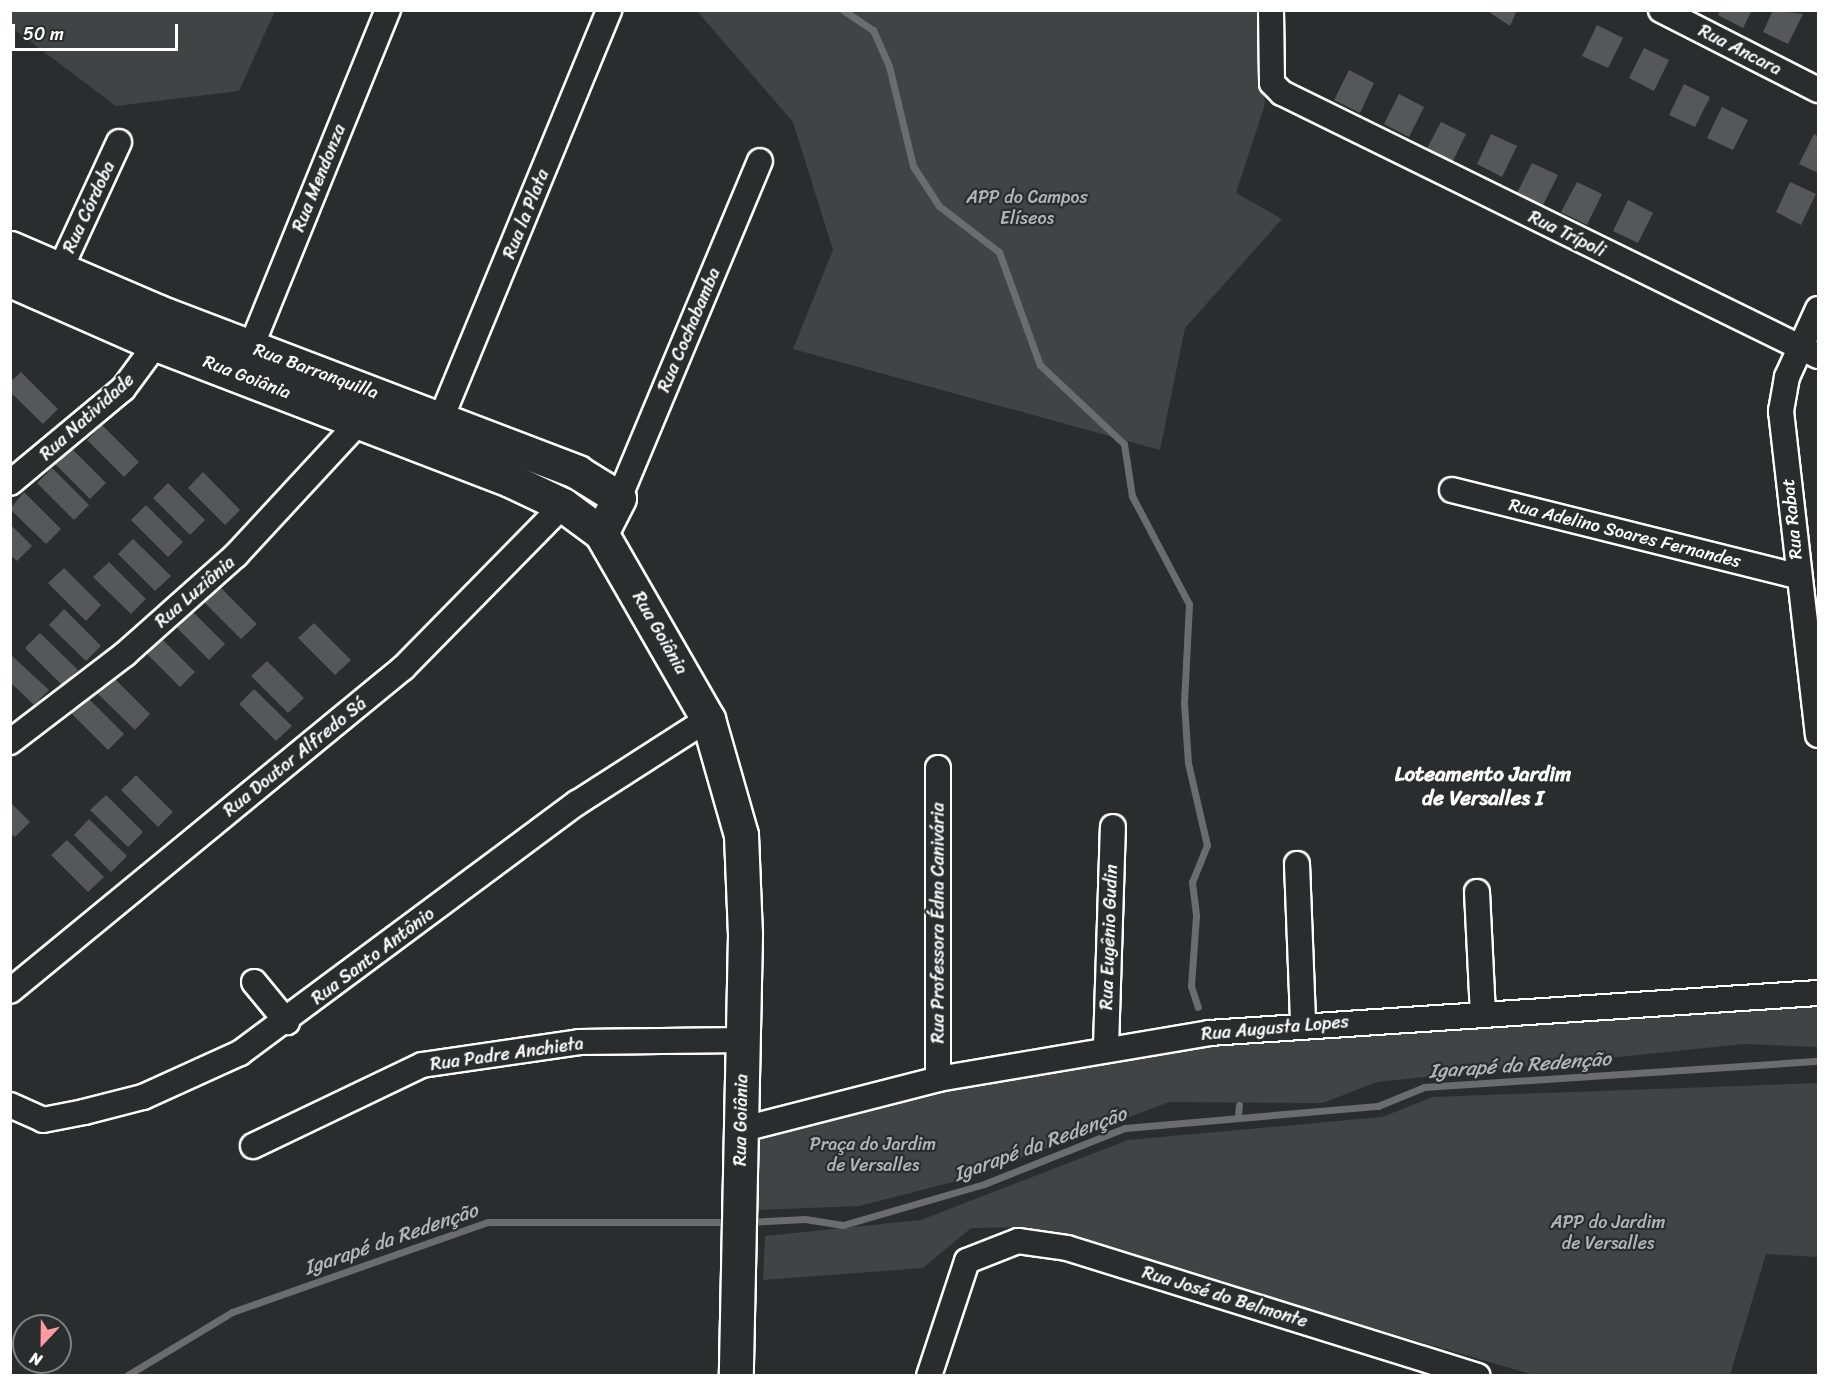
<!DOCTYPE html>
<meta charset="utf-8">
<style>
body{margin:0}
#map{position:relative;width:1829px;height:1386px;overflow:hidden;background:#2a2d2e;font-family:Sriracha,sans-serif}
div>[style]{position:absolute}
[style*='--x']{left:calc(var(--x)*1px);top:calc(var(--y)*1px);width:calc(var(--w)*1px);rotate:calc(var(--a)*1deg)}
.green>*{inset:0;background:#414445}
.stream>*{height:7px;margin:-3.5px;padding:0 3.5px;transform-origin:3.5px;border-radius:3.5px;background:#6a6c6d}
.building>*{inset:0;background:#555758}
.roads{filter:drop-shadow(2px 0 #fff) drop-shadow(-2px 0 #fff) drop-shadow(0 2px #fff) drop-shadow(0 -2px #fff)}
.street>*{height:24px;margin:-12px;padding:0 12px;transform-origin:12px;border-radius:12px;background:#2a2d2e}
.secondary>*{height:33px;margin:-16.5px;padding:0 16.5px;transform-origin:16.5px;border-radius:16.5px;background:#2a2d2e}
span{translate:-50% -50%;white-space:nowrap;text-align:center;line-height:1.15;-webkit-text-stroke:4.5px #2a2d2e;paint-order:stroke}
.street-label{font-size:18px;color:#fff}
.park-label{font-size:18px;color:#b3b4b5}
.water-label{font-size:20px;color:#b4b6b6;font-style:italic}
.quarter-label{font-size:21px;color:#fff;font-weight:700}
.frame{position:absolute;inset:0;border:12px solid #fff;pointer-events:none}
.north{position:absolute;left:12px;top:1314px;width:60px;height:60px;box-sizing:border-box;background:#2a2d2e;border:2px solid #7f8182;border-radius:50%;rotate:202deg;font-size:16px;font-weight:700;line-height:24px;text-align:center;color:#fff}
.north::after{content:'';display:block;margin:auto;width:21px;height:27px;background:#ff9aa2;clip-path:polygon(50% 0,100% 100%,50% 72%,0 100%)}
.scale{position:absolute;left:12px;top:24px;width:166px;height:27px;box-sizing:border-box;border:3px solid #fff;border-top:0;padding-left:8px;font-size:18px;line-height:21px;white-space:nowrap;color:#fff;-webkit-text-stroke:4px #2a2d2e;paint-order:stroke}
</style>
<div id="map">
<div class="green">
<i style="clip-path:polygon(10px 11px,11px 10px,275px 11px,239px 91px,116px 106px,11px 27px)"></i>
<i style="clip-path:polygon(697px 11px,1258px 11px,1265px 104px,1236px 193px,1282px 219px,1185px 328px,1160px 450px,793px 349px,833px 250px,793px 122px)"></i>
<i style="clip-path:polygon(1818px 1005px,1818px 1047px,1744px 1044px,1377px 1082px,1323px 1103px,1169px 1102px,961px 1180px,859px 1206px,755px 1210px,757px 1138px,950px 1089px,1198px 1041px)"></i>
<i style="clip-path:polygon(1818px 1083px,1818px 1257px,1766px 1254px,1730px 1375px,1534px 1375px,1027px 1227px,971px 1228px,923px 1268px,763px 1280px,765px 1236px,921px 1220px,1128px 1140px,1382px 1117px,1433px 1097px)"></i>
</div>
<div class="stream">
<i style="--x:843;--y:10;--w:36;--a:34"></i>
<i style="--x:873;--y:30;--w:39;--a:66"></i>
<i style="--x:889;--y:66;--w:103;--a:76.5"></i>
<i style="--x:913;--y:166;--w:48;--a:57"></i>
<i style="--x:939;--y:206;--w:76;--a:37.5"></i>
<i style="--x:999;--y:252;--w:120;--a:70.1"></i>
<i style="--x:1040;--y:365;--w:115;--a:43.2"></i>
<i style="--x:1124;--y:444;--w:53;--a:81.3"></i>
<i style="--x:1132;--y:496;--w:122;--a:62.2"></i>
<i style="--x:1189;--y:604;--w:99;--a:92.9"></i>
<i style="--x:1184;--y:703;--w:60;--a:86.2"></i>
<i style="--x:1188;--y:763;--w:84;--a:77"></i>
<i style="--x:1207;--y:845;--w:40;--a:112"></i>
<i style="--x:1192;--y:882;--w:34;--a:83"></i>
<i style="--x:1196;--y:916;--w:70;--a:94.1"></i>
<i style="--x:1191;--y:986;--w:22;--a:72"></i>
<i style="--x:1238;--y:1116;--w:11;--a:-85"></i>
<i style="--x:749;--y:1222;--w:56;--a:-3.1"></i>
<i style="--x:805;--y:1219;--w:38;--a:9"></i>
<i style="--x:843;--y:1225;--w:147;--a:-16.2"></i>
<i style="--x:984;--y:1184;--w:152;--a:-21.7"></i>
<i style="--x:1125;--y:1128;--w:254;--a:-5"></i>
<i style="--x:1378;--y:1106;--w:50;--a:-22.4"></i>
<i style="--x:1424;--y:1087;--w:395;--a:-3.8"></i>
<i style="--x:126;--y:1376;--w:124;--a:-31.1"></i>
<i style="--x:232;--y:1312;--w:271;--a:-19.4"></i>
<i style="--x:488;--y:1222;--w:244;--a:0"></i>
</div>
<div class="building">
<i style="clip-path:polygon(1486px 10px,1517px 10px,1510px 26px)"></i>
<i style="clip-path:polygon(1720px 10px,1752px 10px,1743px 28px,1718px 15px)"></i>
<i style="clip-path:polygon(1773px 10px,1803px 14px,1788px 44px,1763px 32px)"></i>
<i style="clip-path:polygon(1597px 25px,1623px 38px,1608px 68px,1582px 56px)"></i>
<i style="clip-path:polygon(1644px 48px,1669px 60px,1654px 91px,1629px 78px)"></i>
<i style="clip-path:polygon(1349px 70px,1374px 83px,1360px 113px,1334px 100px)"></i>
<i style="clip-path:polygon(1684px 84px,1710px 97px,1695px 127px,1669px 115px)"></i>
<i style="clip-path:polygon(1399px 94px,1424px 107px,1409px 137px,1384px 124px)"></i>
<i style="clip-path:polygon(1722px 107px,1748px 120px,1733px 150px,1707px 138px)"></i>
<i style="clip-path:polygon(1441px 122px,1466px 134px,1451px 165px,1425px 152px)"></i>
<i style="clip-path:polygon(1491px 134px,1517px 146px,1502px 177px,1477px 164px)"></i>
<i style="clip-path:polygon(1814px 134px,1818px 136px,1818px 173px,1799px 164px)"></i>
<i style="clip-path:polygon(1532px 163px,1558px 175px,1543px 205px,1517px 193px)"></i>
<i style="clip-path:polygon(1577px 182px,1602px 194px,1587px 225px,1561px 212px)"></i>
<i style="clip-path:polygon(1790px 182px,1816px 194px,1801px 225px,1776px 212px)"></i>
<i style="clip-path:polygon(1628px 200px,1653px 213px,1638px 243px,1613px 231px)"></i>
<i style="clip-path:polygon(21px 372px,58px 409px,43px 424px,10px 392px,10px 382px)"></i>
<i style="clip-path:polygon(102px 425px,139px 462px,124px 477px,87px 440px)"></i>
<i style="clip-path:polygon(69px 446px,106px 483px,90px 499px,53px 462px)"></i>
<i style="clip-path:polygon(52px 468px,89px 505px,74px 520px,37px 483px)"></i>
<i style="clip-path:polygon(203px 472px,240px 510px,225px 525px,188px 488px)"></i>
<i style="clip-path:polygon(168px 483px,205px 520px,190px 535px,153px 498px)"></i>
<i style="clip-path:polygon(24px 492px,61px 529px,46px 544px,10px 509px)"></i>
<i style="clip-path:polygon(146px 505px,183px 542px,168px 557px,131px 520px)"></i>
<i style="clip-path:polygon(10px 524px,32px 546px,17px 561px,10px 555px)"></i>
<i style="clip-path:polygon(133px 539px,171px 576px,155px 591px,118px 554px)"></i>
<i style="clip-path:polygon(109px 562px,146px 599px,131px 614px,93px 577px)"></i>
<i style="clip-path:polygon(64px 568px,101px 605px,86px 621px,48px 583px)"></i>
<i style="clip-path:polygon(220px 587px,257px 624px,241px 639px,204px 602px)"></i>
<i style="clip-path:polygon(188px 607px,225px 644px,209px 660px,172px 623px)"></i>
<i style="clip-path:polygon(64px 609px,101px 646px,86px 661px,49px 625px)"></i>
<i style="clip-path:polygon(314px 623px,351px 660px,335px 675px,298px 638px)"></i>
<i style="clip-path:polygon(40px 633px,78px 670px,62px 685px,25px 648px)"></i>
<i style="clip-path:polygon(158px 635px,195px 672px,180px 687px,143px 650px)"></i>
<i style="clip-path:polygon(10px 654px,49px 690px,34px 705px,10px 682px)"></i>
<i style="clip-path:polygon(267px 661px,304px 698px,288px 713px,251px 676px)"></i>
<i style="clip-path:polygon(113px 677px,150px 714px,135px 730px,97px 693px)"></i>
<i style="clip-path:polygon(254px 689px,292px 726px,276px 741px,239px 704px)"></i>
<i style="clip-path:polygon(87px 697px,124px 734px,108px 750px,71px 713px)"></i>
<i style="clip-path:polygon(136px 775px,173px 812px,158px 827px,121px 790px)"></i>
<i style="clip-path:polygon(106px 795px,143px 832px,128px 847px,90px 810px)"></i>
<i style="clip-path:polygon(10px 802px,30px 822px,15px 837px,10px 833px)"></i>
<i style="clip-path:polygon(89px 819px,127px 856px,111px 872px,74px 835px)"></i>
<i style="clip-path:polygon(67px 840px,104px 877px,88px 892px,51px 855px)"></i>
</div>
<div class="roads">
<div class="street">
<i style="--x:1271;--y:10;--w:73;--a:89.2"></i>
<i style="--x:1272;--y:83;--w:14;--a:45"></i>
<i style="--x:1282;--y:93;--w:597;--a:26.14"></i>
<i style="--x:1661;--y:10;--w:176;--a:27"></i>
<i style="--x:59;--y:272;--w:143;--a:-65.2"></i>
<i style="--x:1818;--y:309;--w:75;--a:114.5"></i>
<i style="--x:1787;--y:377;--w:35;--a:100"></i>
<i style="--x:1781;--y:411;--w:326;--a:83.5"></i>
<i style="--x:251;--y:347;--w:364;--a:-67.9"></i>
<i style="--x:442;--y:416;--w:439;--a:-67.6"></i>
<i style="--x:10;--y:483;--w:147;--a:-39.8"></i>
<i style="--x:123;--y:389;--w:56;--a:-53.7"></i>
<i style="--x:1452;--y:490;--w:357;--a:14"></i>
<i style="--x:619;--y:498;--w:365;--a:-67.3"></i>
<i style="--x:10;--y:742;--w:145;--a:-37.4"></i>
<i style="--x:125;--y:654;--w:149;--a:-41.7"></i>
<i style="--x:236;--y:555;--w:183;--a:-47.2"></i>
<i style="--x:938;--y:768;--w:311;--a:90"></i>
<i style="--x:1297;--y:864;--w:159;--a:87.8"></i>
<i style="--x:1477;--y:892;--w:121;--a:87.2"></i>
<i style="--x:254;--y:982;--w:52;--a:50.5"></i>
<i style="--x:10;--y:991;--w:509;--a:-39.42"></i>
<i style="--x:403;--y:668;--w:228;--a:-45.5"></i>
<i style="--x:1106;--y:1047;--w:220;--a:-88.2"></i>
<i style="--x:10;--y:1105;--w:36;--a:24"></i>
<i style="--x:43;--y:1120;--w:42;--a:-11"></i>
<i style="--x:84;--y:1112;--w:61;--a:-14.3"></i>
<i style="--x:143;--y:1097;--w:107;--a:-24.4"></i>
<i style="--x:240;--y:1053;--w:420;--a:-36.6"></i>
<i style="--x:577;--y:803;--w:156;--a:-32.7"></i>
<i style="--x:740;--y:1130;--w:204;--a:-14.4"></i>
<i style="--x:938;--y:1079;--w:275;--a:-9.6"></i>
<i style="--x:1209;--y:1033;--w:610;--a:-3.76"></i>
<i style="--x:253;--y:1146;--w:187;--a:-25.6"></i>
<i style="--x:422;--y:1065;--w:159;--a:-8.3"></i>
<i style="--x:579;--y:1042;--w:164;--a:-0.7"></i>
<i style="--x:929;--y:1376;--w:121;--a:-71.7"></i>
<i style="--x:967;--y:1261;--w:55;--a:-21.4"></i>
<i style="--x:1018;--y:1241;--w:49;--a:8.1"></i>
<i style="--x:1067;--y:1248;--w:430;--a:17.3"></i>
</div>
<div class="secondary">
<i style="--x:10;--y:248;--w:162;--a:23.2"></i>
<i style="--x:159;--y:312;--w:448;--a:20.9"></i>
<i style="--x:577;--y:472;--w:49;--a:31.8"></i>
<i style="--x:619;--y:498;--w:39;--a:117"></i>
<i style="--x:10;--y:280;--w:159;--a:23.7"></i>
<i style="--x:156;--y:344;--w:379;--a:21"></i>
<i style="--x:510;--y:480;--w:59;--a:25.3"></i>
<i style="--x:563;--y:505;--w:47;--a:36.4"></i>
<i style="--x:601;--y:533;--w:215;--a:60.1"></i>
<i style="--x:708;--y:719;--w:121;--a:74.1"></i>
<i style="--x:741;--y:835;--w:100;--a:87.7"></i>
<i style="--x:745;--y:935;--w:441;--a:91.2"></i>
</div>
</div>
<div class="street-label">
<span style="left:1740px;top:50px;rotate:27deg">Rua Ancara</span>
<span style="left:319px;top:178px;rotate:-68deg">Rua Mendonza</span>
<span style="left:89px;top:207px;rotate:-65deg">Rua Córdoba</span>
<span style="left:526px;top:214px;rotate:-68deg">Rua la Plata</span>
<span style="left:1567px;top:234px;rotate:26deg">Rua Trípoli</span>
<span style="left:689px;top:330px;rotate:-67deg">Rua Cochabamba</span>
<span style="left:316px;top:371px;rotate:20deg">Rua Barranquilla</span>
<span style="left:247px;top:377px;rotate:21deg">Rua Goiânia</span>
<span style="left:87px;top:417px;rotate:-42deg">Rua Natividade</span>
<span style="left:1792px;top:519px;rotate:-96deg">Rua Rabat</span>
<span style="left:1625px;top:533px;rotate:14deg">Rua Adelino Soares Fernandes</span>
<span style="left:195px;top:592px;rotate:-41deg">Rua Luziânia</span>
<span style="left:660px;top:633px;rotate:60deg">Rua Goiânia</span>
<span style="left:295px;top:757px;rotate:-39deg">Rua Doutor Alfredo Sá</span>
<span style="left:938px;top:923px;rotate:-90deg">Rua Professora Édna Canivária</span>
<span style="left:1109px;top:937px;rotate:-88deg">Rua Eugênio Gudin</span>
<span style="left:373px;top:956px;rotate:-37deg">Rua Santo Antônio</span>
<span style="left:1275px;top:1028px;rotate:-5deg">Rua Augusta Lopes</span>
<span style="left:507px;top:1054px;rotate:-8deg">Rua Padre Anchieta</span>
<span style="left:741px;top:1120px;rotate:-89deg">Rua Goiânia</span>
<span style="left:1225px;top:1297px;rotate:17deg">Rua José do Belmonte</span>
</div>
<div class="park-label">
<span style="left:1027px;top:208px">APP do Campos<br>Elíseos</span>
<span style="left:873px;top:1155px">Praça do Jardim<br>de Versalles</span>
<span style="left:1608px;top:1233px">APP do Jardim<br>de Versalles</span>
</div>
<div class="water-label">
<span style="left:1520px;top:1065px;rotate:-4deg">Igarapé da Redenção</span>
<span style="left:1040px;top:1144px;rotate:-20deg">Igarapé da Redenção</span>
<span style="left:391px;top:1239px;rotate:-19deg">Igarapé da Redenção</span>
</div>
<div class="quarter-label">
<span style="left:1483px;top:786px">Loteamento Jardim<br>de Versalles I</span>
</div>
<div class="frame"></div>
<div class="north">N</div>
<div class="scale">50 m</div>
</div>
